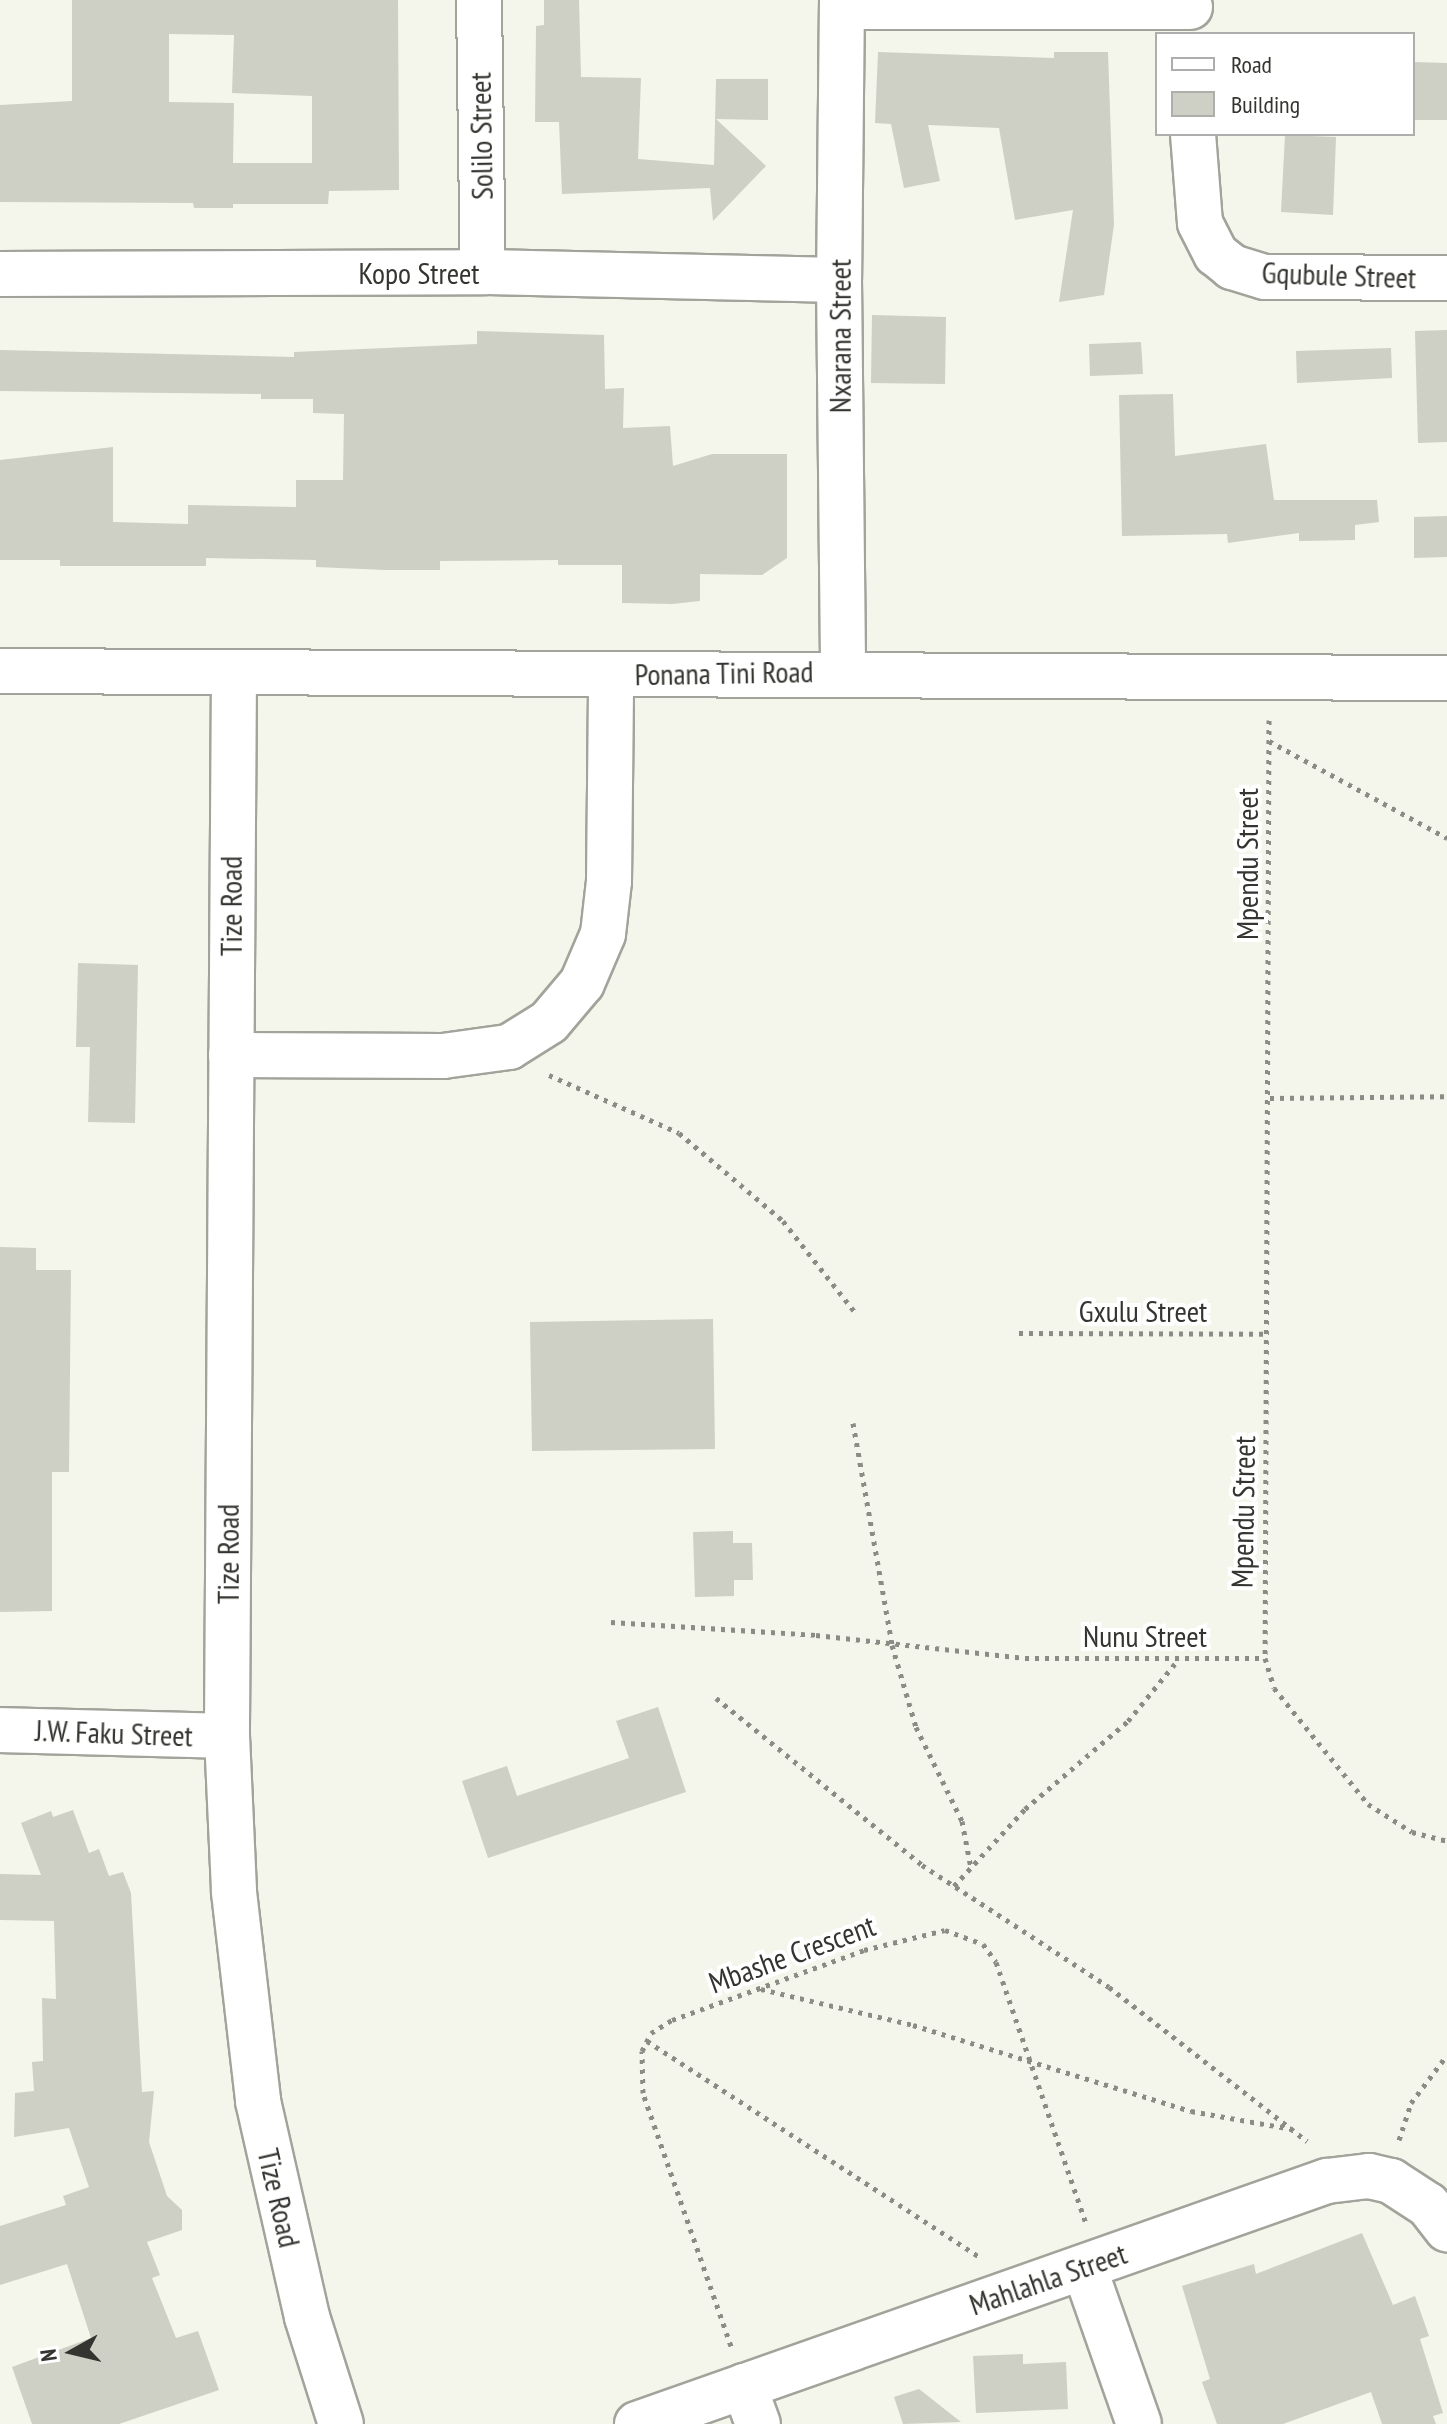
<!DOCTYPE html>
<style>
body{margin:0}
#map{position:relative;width:1447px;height:2424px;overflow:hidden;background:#f4f5eb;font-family:"PT Sans Narrow",sans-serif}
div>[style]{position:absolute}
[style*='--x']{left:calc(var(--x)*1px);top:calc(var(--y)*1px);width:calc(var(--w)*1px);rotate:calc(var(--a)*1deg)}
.building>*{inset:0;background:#cecfc5}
.path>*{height:5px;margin-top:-2.5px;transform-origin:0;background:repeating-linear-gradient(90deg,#8b8c85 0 4px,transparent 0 10px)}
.roads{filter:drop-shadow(2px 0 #a2a39a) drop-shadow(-2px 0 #a2a39a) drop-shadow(0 2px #a2a39a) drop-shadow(0 -2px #a2a39a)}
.minor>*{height:44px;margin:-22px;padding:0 22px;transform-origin:22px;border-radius:22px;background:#fff}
span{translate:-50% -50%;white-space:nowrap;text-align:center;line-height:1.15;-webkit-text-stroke:8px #fff;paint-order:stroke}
.street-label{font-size:30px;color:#343430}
.legend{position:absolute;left:1155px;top:32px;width:260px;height:104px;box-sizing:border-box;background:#fff;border:2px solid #aeaeac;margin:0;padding:10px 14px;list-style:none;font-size:24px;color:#343430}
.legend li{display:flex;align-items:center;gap:16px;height:40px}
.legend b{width:40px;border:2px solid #aeaeac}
.north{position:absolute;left:32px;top:2312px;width:80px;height:80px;-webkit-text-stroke:6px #fff;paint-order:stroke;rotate:262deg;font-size:22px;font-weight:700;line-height:32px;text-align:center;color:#343430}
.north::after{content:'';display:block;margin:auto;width:28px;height:36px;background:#343430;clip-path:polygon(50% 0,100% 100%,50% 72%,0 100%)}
</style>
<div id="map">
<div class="building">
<i style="clip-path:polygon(evenodd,72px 0,398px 0,399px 190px,329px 191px,328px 204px,233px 204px,233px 208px,194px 208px,193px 203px,0 202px,0 105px,72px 101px,72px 0,169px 34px,234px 35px,232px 93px,312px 96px,312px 163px,233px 163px,234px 103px,169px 102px,169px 34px)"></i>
<i style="clip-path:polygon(544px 0,579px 0,581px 77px,641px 78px,638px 159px,714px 165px,716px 79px,768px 79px,768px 120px,716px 119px,766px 166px,713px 221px,710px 188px,562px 194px,559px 122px,535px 122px,536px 26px,544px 25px)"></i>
<i style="clip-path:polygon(878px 52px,1054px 58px,1054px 52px,1108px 52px,1114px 225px,1104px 295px,1059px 302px,1073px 210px,1015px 220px,999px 128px,928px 125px,940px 181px,904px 188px,891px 124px,875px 123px)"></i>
<i style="clip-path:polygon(1413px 62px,1447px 63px,1447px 120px,1413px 120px)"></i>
<i style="clip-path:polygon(1285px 135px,1336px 137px,1333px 215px,1281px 212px)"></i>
<i style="clip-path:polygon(872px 315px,946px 317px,945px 384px,871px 383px)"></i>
<i style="clip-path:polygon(1447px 330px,1447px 442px,1418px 443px,1415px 331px)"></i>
<i style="clip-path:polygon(477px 331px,604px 335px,605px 389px,624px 388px,623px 428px,670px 426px,673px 466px,712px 454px,787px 454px,787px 558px,762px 575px,700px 574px,700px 601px,672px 604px,622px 603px,622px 565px,558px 565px,558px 560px,440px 561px,440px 570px,385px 570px,316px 567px,316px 560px,206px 558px,206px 566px,60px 566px,60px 560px,0 560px,0 460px,113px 447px,113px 522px,188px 524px,188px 505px,296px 507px,296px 480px,343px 480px,344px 414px,313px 413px,313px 399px,261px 399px,261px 394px,0 391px,0 350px,294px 357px,294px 352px,477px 344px)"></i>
<i style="clip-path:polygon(1141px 342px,1143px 374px,1090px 376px,1089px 344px)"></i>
<i style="clip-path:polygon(1391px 348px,1392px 378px,1297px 383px,1296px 351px)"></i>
<i style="clip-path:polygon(1173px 394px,1175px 456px,1266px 444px,1274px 500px,1377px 500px,1379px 522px,1355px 525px,1355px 540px,1299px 541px,1299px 533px,1228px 543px,1227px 534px,1122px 536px,1119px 395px)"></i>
<i style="clip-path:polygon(1447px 516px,1447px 557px,1414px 558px,1414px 517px)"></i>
<i style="clip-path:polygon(78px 963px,138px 965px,135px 1123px,88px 1122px,90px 1047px,76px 1047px)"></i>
<i style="clip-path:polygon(0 1247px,36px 1248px,36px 1270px,71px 1270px,69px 1472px,52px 1472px,52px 1611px,0 1612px)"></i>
<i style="clip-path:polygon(713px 1319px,715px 1449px,532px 1451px,530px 1322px)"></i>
<i style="clip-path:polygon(733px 1531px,733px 1543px,752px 1543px,753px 1580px,734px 1580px,734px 1596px,695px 1597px,693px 1532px)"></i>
<i style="clip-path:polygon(658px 1707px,686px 1792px,488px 1858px,462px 1781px,507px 1766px,517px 1796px,629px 1758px,616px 1721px)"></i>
<i style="clip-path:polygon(73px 1810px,89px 1853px,99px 1849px,109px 1876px,123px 1872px,131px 1893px,142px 2092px,154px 2091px,149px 2142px,167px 2196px,182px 2210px,182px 2230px,147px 2242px,160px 2275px,152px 2278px,176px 2338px,198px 2331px,219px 2390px,119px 2424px,32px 2424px,12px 2367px,91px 2338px,67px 2264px,0 2285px,0 2226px,66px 2205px,63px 2196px,89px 2187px,69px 2128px,14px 2137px,15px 2093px,34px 2091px,32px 2062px,43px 2061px,42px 1998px,56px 1999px,54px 1921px,0 1920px,0 1874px,41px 1875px,21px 1823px,51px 1811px,53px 1817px)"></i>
<i style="clip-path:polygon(1362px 2233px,1393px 2305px,1415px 2296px,1429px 2336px,1420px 2339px,1443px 2413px,1433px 2416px,1436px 2424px,1382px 2424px,1371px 2392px,1283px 2424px,1217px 2424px,1202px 2382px,1210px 2379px,1182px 2286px,1254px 2264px,1256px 2274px)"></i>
<i style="clip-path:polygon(1023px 2354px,1023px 2364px,1066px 2362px,1068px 2409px,976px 2413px,973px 2356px)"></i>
<i style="clip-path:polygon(919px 2389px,961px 2422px,903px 2424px,894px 2397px)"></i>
</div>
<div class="path">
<i style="--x:1269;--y:720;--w:938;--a:90.24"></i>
<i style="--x:1265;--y:1658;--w:31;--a:73"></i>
<i style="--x:1274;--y:1688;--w:149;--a:51"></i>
<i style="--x:1368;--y:1804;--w:52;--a:32.5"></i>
<i style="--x:1412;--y:1832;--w:36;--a:14"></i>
<i style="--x:1269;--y:741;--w:203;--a:28.6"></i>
<i style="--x:549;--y:1075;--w:142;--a:24"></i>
<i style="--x:679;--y:1133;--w:136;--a:40.2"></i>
<i style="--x:783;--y:1221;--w:115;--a:51.7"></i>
<i style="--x:1270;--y:1098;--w:177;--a:-0.6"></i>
<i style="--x:1019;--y:1333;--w:248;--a:0.2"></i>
<i style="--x:853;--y:1423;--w:225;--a:80"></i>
<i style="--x:892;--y:1645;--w:85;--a:73.7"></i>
<i style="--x:916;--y:1727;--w:105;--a:63.9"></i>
<i style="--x:962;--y:1821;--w:48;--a:79.2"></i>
<i style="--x:611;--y:1622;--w:205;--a:3.6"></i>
<i style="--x:816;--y:1635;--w:210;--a:6.3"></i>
<i style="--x:1025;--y:1658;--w:240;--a:0"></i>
<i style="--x:716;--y:1698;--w:265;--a:39"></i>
<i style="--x:922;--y:1865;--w:223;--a:33.1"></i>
<i style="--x:1109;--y:1987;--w:251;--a:37.9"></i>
<i style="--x:954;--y:1886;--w:105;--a:-47.3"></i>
<i style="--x:1025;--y:1809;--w:135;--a:-40.5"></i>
<i style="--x:1128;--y:1721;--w:80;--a:-50.6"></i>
<i style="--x:761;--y:1989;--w:156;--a:13.3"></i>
<i style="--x:913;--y:2025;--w:291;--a:17.2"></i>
<i style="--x:1191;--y:2111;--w:103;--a:10.1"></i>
<i style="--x:647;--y:2041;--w:397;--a:33"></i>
<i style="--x:1399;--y:2140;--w:39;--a:-72"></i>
<i style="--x:1411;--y:2103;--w:60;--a:-53.1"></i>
<i style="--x:731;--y:2346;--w:268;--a:-109.2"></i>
<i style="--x:643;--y:2093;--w:42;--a:-91.4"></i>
<i style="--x:642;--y:2051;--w:20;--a:-63"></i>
<i style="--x:651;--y:2033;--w:25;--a:-32"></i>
<i style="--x:672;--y:2020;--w:204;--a:-20"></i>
<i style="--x:864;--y:1950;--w:83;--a:-13.9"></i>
<i style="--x:945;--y:1930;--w:40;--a:20.2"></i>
<i style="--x:983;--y:1944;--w:22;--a:54"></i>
<i style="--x:996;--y:1962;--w:276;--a:71"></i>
</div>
<div class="roads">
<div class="minor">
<i style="--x:479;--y:0;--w:272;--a:89.2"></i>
<i style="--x:842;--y:0;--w:280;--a:90.6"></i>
<i style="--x:839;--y:280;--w:392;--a:89.4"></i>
<i style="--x:842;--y:7;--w:348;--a:0"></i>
<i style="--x:1193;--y:134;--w:89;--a:85.5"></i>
<i style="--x:1200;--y:223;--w:35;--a:63"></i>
<i style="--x:1216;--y:254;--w:21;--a:39"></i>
<i style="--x:1232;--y:267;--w:34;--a:17"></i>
<i style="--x:1265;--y:277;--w:182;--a:0.3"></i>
<i style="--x:0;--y:274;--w:483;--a:-0.2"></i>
<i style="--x:483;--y:272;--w:356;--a:1.3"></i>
<i style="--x:0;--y:671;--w:1447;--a:0.28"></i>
<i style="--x:234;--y:672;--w:1064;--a:90.38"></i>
<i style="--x:227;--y:1736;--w:156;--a:87.4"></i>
<i style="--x:234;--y:1892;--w:210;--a:83.4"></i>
<i style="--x:258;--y:2101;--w:221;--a:77.2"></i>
<i style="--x:307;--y:2317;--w:112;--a:72.4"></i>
<i style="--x:231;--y:1055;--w:212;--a:0.3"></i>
<i style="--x:443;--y:1056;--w:67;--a:-7.8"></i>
<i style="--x:509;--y:1047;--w:47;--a:-32"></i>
<i style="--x:549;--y:1022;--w:51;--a:-49.8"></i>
<i style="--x:582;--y:983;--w:53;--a:-66.8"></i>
<i style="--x:603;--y:934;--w:53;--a:-83.5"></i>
<i style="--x:609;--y:881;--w:206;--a:-89.4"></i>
<i style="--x:0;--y:1730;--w:227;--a:1.5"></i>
<i style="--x:1084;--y:2267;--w:166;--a:70.7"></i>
<i style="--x:744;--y:2386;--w:40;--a:69.8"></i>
<i style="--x:637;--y:2424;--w:732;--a:-19.4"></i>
<i style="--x:1327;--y:2181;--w:42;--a:-6.8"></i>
<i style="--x:1369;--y:2176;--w:23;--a:13"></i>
<i style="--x:1391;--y:2181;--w:44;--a:33"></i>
<i style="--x:1428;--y:2205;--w:31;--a:52"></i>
</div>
</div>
<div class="street-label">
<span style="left:481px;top:136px;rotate:-91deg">Solilo Street</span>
<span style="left:419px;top:273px">Kopo Street</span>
<span style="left:1339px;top:275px;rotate:2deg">Gqubule Street</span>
<span style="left:840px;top:336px;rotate:-90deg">Nxarana Street</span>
<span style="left:724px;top:673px;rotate:-1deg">Ponana Tini Road</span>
<span style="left:1247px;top:864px;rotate:-90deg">Mpendu Street</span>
<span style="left:231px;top:906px;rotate:-90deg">Tize Road</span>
<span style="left:1143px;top:1311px">Gxulu Street</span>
<span style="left:1243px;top:1512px;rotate:-89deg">Mpendu Street</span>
<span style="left:228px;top:1554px;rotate:-90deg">Tize Road</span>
<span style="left:1145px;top:1636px">Nunu Street</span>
<span style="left:114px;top:1733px;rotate:2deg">J.W. Faku Street</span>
<span style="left:792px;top:1954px;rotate:-20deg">Mbashe Crescent</span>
<span style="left:279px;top:2198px;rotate:77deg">Tize Road</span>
<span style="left:1048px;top:2279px;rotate:-19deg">Mahlahla Street</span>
</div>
<ul class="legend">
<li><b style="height:10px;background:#fff"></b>Road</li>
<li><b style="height:22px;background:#cecfc5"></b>Building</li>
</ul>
<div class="north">N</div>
</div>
